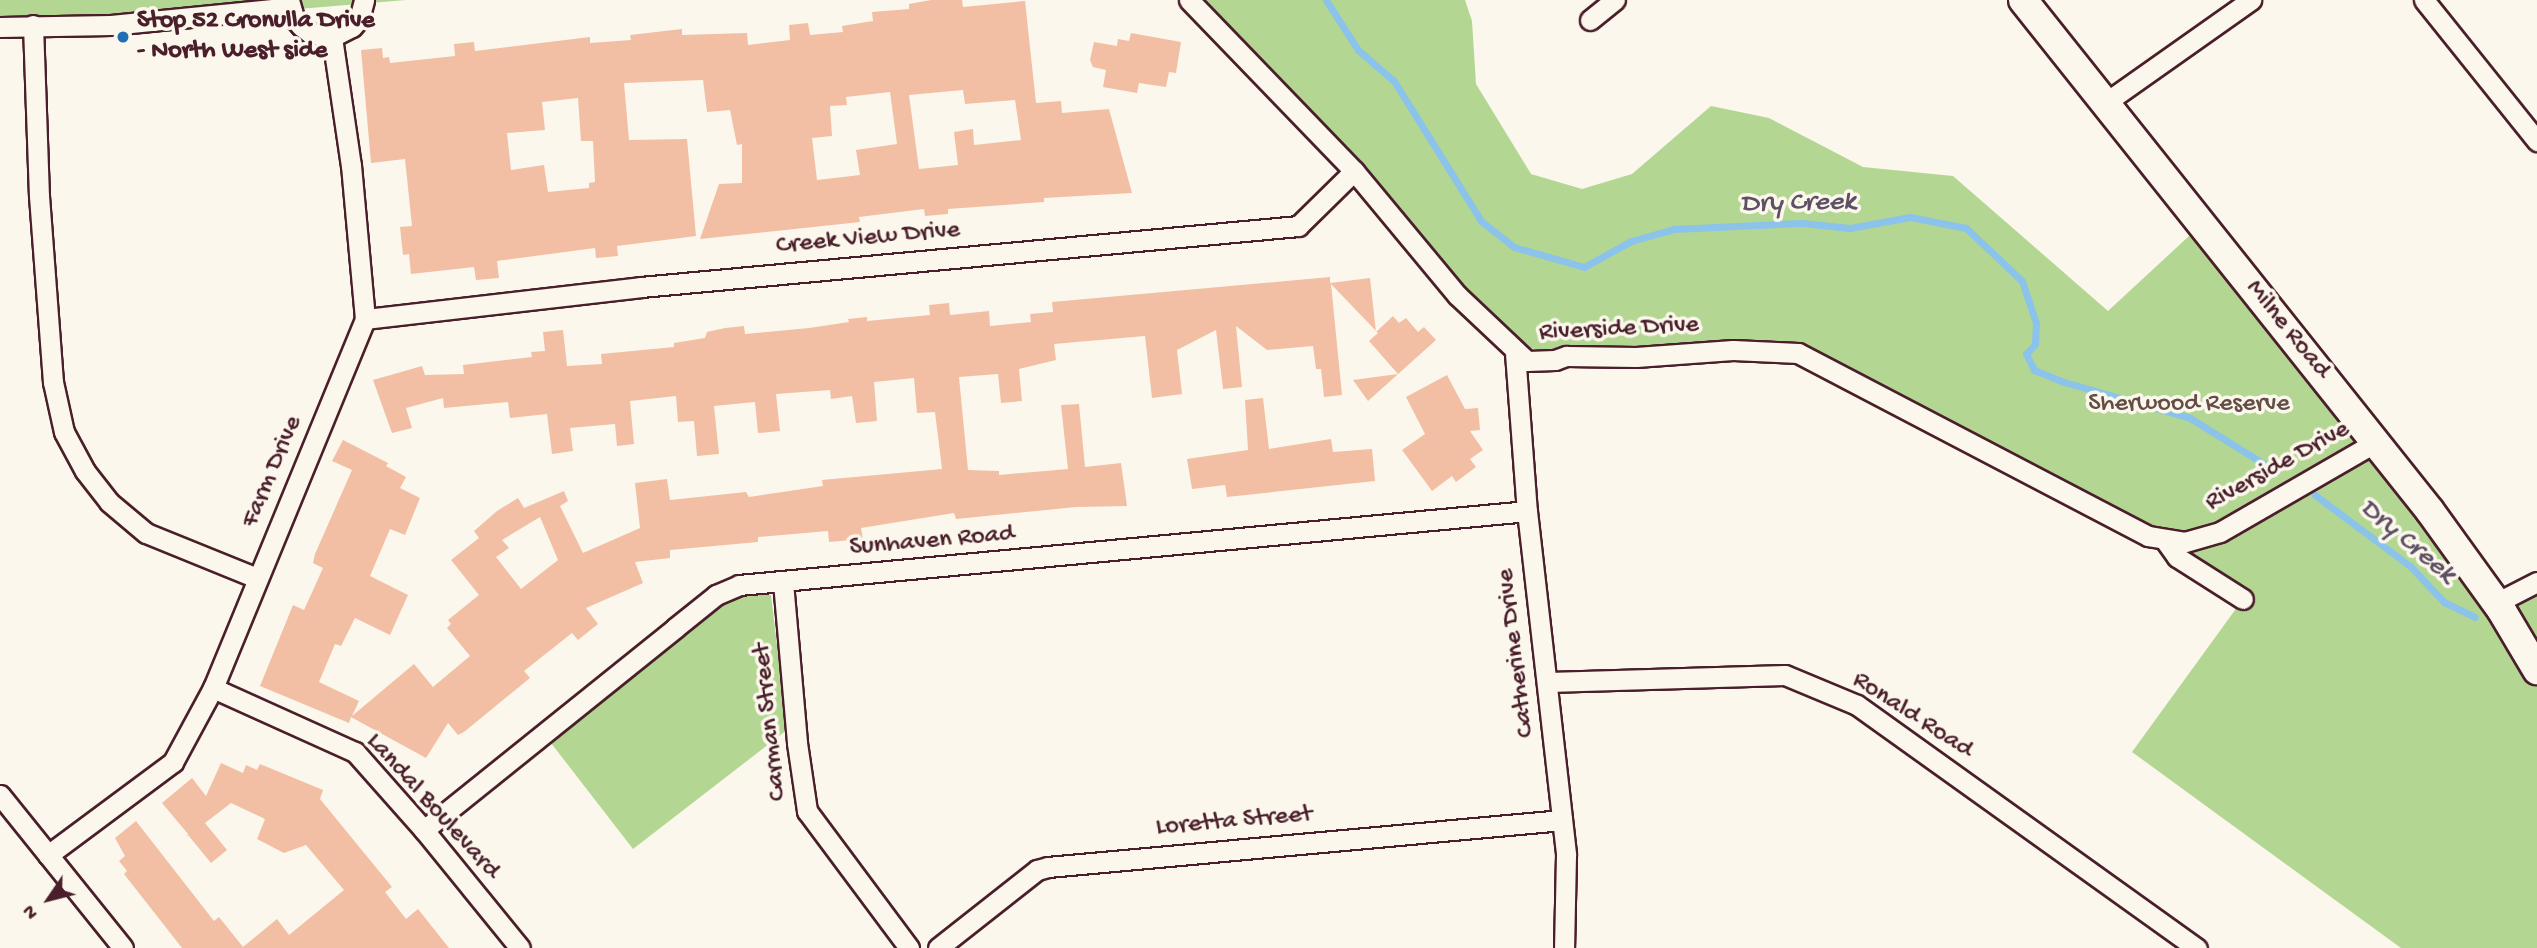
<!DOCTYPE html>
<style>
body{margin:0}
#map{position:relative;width:2537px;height:948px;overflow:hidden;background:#fbf7ec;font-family:"Gochi Hand",sans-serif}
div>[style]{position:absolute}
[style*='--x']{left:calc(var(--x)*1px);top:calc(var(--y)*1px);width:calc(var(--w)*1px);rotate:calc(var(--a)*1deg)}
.green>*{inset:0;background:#b3d792}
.stream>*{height:7px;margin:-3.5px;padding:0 3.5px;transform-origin:3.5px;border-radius:3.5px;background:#8bc3ea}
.building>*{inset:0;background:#f2bfa4}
.roads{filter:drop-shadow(2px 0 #4a1f2b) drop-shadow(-2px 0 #4a1f2b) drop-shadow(0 2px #4a1f2b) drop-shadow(0 -2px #4a1f2b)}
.minor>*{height:19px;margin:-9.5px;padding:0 9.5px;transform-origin:9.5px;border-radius:9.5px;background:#fbf7ec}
.secondary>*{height:28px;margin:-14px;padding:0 14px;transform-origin:14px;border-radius:14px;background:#fbf7ec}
.dots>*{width:19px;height:19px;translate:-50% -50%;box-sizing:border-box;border:4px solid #fbf7ec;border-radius:50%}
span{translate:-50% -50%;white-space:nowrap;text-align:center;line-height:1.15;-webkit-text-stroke:7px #fbf7ec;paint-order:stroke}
.poi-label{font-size:26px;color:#4a1f2b;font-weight:700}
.left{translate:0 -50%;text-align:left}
.street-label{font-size:26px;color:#4a1f2b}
.park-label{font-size:26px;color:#644d45}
.water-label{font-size:28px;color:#5e5064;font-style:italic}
.north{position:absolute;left:14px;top:864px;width:70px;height:70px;-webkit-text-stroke:5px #fbf7ec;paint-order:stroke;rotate:235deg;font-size:19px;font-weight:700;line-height:28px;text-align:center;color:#4a1f2b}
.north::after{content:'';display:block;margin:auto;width:24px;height:32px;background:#4a1f2b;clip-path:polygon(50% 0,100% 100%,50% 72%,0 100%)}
</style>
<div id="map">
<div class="green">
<i style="clip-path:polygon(0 0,406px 0,143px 22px,0 28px)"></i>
<i style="clip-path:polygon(1183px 0,1465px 0,1472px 21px,1476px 84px,1531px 174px,1582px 189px,1632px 174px,1711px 106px,1769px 118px,1863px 167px,1953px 176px,2108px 311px,2202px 224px,2495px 603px,2537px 582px,2537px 948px,2401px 948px,2132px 752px,2243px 599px,2177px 557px,1798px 353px,1554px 354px,1519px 345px)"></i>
<i style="clip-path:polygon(743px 595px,771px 595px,787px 730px,633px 849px,551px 743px,716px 606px)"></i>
</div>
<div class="stream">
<i style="--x:1326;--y:0;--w:59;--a:57.4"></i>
<i style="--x:1358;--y:50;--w:48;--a:40.7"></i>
<i style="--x:1394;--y:81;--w:165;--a:58.1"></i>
<i style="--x:1481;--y:221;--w:42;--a:38.2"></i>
<i style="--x:1514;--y:247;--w:73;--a:15.9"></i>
<i style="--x:1584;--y:267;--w:54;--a:-29"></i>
<i style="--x:1631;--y:241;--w:45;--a:-15.6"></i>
<i style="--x:1674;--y:229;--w:128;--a:-2.7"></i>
<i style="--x:1802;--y:223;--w:48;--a:5.9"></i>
<i style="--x:1850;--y:228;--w:61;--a:-10.4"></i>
<i style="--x:1910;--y:217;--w:57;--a:11.1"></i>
<i style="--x:1966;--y:228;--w:77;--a:43.4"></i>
<i style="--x:2022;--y:281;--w:44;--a:71.6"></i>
<i style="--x:2036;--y:323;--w:21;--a:93"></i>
<i style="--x:2035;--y:344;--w:13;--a:132"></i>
<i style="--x:2026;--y:354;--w:18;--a:63"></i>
<i style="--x:2034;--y:370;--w:32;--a:22"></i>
<i style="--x:2064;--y:382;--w:131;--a:15.9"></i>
<i style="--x:2190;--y:418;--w:102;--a:31.8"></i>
<i style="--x:2315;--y:495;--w:119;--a:36.8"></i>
<i style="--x:2410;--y:566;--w:50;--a:46.6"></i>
<i style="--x:2444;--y:602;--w:34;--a:26"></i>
</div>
<div class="building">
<i style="clip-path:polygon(evenodd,931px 0,962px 0,963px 7px,1025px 1px,1036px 103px,1061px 101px,1062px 113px,1109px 109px,1132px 193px,1044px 198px,1044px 202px,948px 209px,948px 214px,925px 216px,924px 209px,859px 217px,860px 222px,700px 239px,719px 184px,742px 183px,742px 144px,737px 145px,730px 110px,707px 112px,703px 80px,624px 83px,629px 140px,687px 139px,696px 236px,617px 246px,618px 256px,596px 258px,595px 248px,497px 261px,499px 278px,476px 280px,474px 267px,411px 274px,409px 254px,403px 255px,400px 227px,412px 226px,405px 159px,371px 163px,361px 50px,382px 48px,383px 58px,389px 57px,390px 63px,455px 56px,454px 44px,474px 42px,475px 51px,590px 37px,590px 43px,631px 40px,630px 35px,682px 29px,682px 35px,747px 33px,748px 45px,790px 40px,789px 25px,808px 23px,810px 35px,843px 32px,842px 26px,873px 21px,872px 12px,909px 9px,909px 4px,931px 0,963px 90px,965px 104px,1015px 100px,1021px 140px,974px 145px,973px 129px,954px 132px,958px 165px,919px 169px,909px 95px,963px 90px,931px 0,890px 92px,897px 144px,856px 150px,860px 175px,817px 180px,812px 138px,832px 136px,830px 106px,847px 105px,846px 97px,890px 92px,931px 0,578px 98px,581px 141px,593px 141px,595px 182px,589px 183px,589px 188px,548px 192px,544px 165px,511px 170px,507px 133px,545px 130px,542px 102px,578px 98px)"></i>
<i style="clip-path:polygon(1131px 33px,1181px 42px,1176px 73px,1169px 72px,1166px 87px,1139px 83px,1137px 93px,1103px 87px,1106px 70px,1093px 67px,1090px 60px,1094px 42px,1117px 46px,1118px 39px,1129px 41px)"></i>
<i style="clip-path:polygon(evenodd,1330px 277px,1330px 283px,1370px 278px,1376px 332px,1393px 316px,1399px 323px,1406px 318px,1418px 332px,1424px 327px,1436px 340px,1368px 401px,1353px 380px,1398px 374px,1369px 341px,1378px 333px,1331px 284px,1342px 395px,1324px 397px,1321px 369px,1316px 369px,1313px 346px,1267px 350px,1236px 326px,1242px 387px,1223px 389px,1216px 330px,1177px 350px,1182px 394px,1152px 398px,1145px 336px,1054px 344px,1056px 360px,1019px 369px,1022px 401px,1001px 403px,998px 374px,959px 377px,968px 470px,999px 471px,999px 475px,1068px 469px,1061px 405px,1079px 404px,1085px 467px,1121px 463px,1127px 506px,1076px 507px,956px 519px,954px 513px,861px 528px,863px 539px,829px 542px,828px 531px,758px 537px,758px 542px,670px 550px,670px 558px,635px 562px,643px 583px,586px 608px,598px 624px,578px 640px,572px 633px,524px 671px,530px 678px,464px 732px,458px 735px,448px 723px,426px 758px,351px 717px,349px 723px,260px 686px,293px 605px,304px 610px,323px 568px,313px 563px,315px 554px,352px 470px,332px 461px,343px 440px,388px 463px,386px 466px,406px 477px,400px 488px,420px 498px,405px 535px,390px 529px,370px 576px,408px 595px,390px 635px,355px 618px,341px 646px,335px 644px,319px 682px,359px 701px,352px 716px,414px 664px,433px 687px,470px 656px,447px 628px,451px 624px,448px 620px,479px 595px,451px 560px,479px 538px,474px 531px,497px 511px,518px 498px,524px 508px,564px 491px,568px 501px,560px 506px,583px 553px,640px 528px,635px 483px,667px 479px,670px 500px,746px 492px,749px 497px,823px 486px,822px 480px,942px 469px,935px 412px,917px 413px,914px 378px,874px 382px,877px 421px,856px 423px,852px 396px,831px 399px,830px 390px,776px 394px,780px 431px,758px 433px,755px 402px,714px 406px,719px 454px,697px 456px,694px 421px,678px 422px,676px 396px,630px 401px,634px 444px,617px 446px,615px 424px,570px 428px,573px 451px,552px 454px,547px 414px,510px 418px,508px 402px,444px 408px,443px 398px,406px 408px,412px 428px,392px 433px,373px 380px,422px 366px,425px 375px,464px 374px,463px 365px,532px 357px,531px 352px,545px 351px,543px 332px,563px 330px,567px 366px,602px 364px,601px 354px,674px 347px,674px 343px,705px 338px,707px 332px,725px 328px,744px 326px,745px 334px,809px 328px,849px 322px,848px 319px,867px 317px,867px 321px,930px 315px,929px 305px,949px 303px,950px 315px,989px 311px,990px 326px,1031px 322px,1030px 314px,1053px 312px,1052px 302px,1330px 277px,540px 517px,558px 560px,521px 589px,496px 557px,509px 548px,502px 540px,540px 517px)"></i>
<i style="clip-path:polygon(1447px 375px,1465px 409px,1478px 408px,1480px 430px,1470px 431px,1483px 450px,1470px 459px,1476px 467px,1456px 482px,1452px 476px,1432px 491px,1402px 450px,1425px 434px,1406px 397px)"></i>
<i style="clip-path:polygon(1263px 398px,1269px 449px,1331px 439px,1333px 452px,1372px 449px,1375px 481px,1227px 497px,1225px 485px,1192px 489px,1187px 459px,1248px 450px,1245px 400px)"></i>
<i style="clip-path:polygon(221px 763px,243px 773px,246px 765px,257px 770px,260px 764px,323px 790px,320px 799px,392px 887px,385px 892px,406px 919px,418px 909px,449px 948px,182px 948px,124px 874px,127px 871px,119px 861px,125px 856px,115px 838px,136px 821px,214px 921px,219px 917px,243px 947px,277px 919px,289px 935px,344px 890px,306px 845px,284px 853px,257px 839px,265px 819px,231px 803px,205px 823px,227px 850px,211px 863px,188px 835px,186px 837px,188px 834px,162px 803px,192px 778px,206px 796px)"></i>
</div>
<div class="roads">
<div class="minor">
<i style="--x:289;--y:0;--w:19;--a:74"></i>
<i style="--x:294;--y:18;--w:11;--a:49"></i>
<i style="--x:301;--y:26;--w:11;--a:38"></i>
<i style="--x:310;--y:33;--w:22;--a:10"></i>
<i style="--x:332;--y:37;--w:22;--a:-27"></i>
<i style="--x:352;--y:27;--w:11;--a:-49"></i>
<i style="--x:359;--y:19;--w:20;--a:-75"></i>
<i style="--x:1189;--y:0;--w:238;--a:46"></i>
<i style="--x:1354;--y:171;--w:161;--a:50.3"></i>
<i style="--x:1457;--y:295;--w:96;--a:43.3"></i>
<i style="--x:1527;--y:361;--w:28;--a:-2"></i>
<i style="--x:1555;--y:360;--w:12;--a:-20"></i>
<i style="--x:1566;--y:356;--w:70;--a:0.8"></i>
<i style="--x:1636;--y:357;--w:97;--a:-4.1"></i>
<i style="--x:1733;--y:350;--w:65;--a:2.6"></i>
<i style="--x:1798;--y:353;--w:395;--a:27.6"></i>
<i style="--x:2148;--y:536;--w:37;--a:9"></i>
<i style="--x:2185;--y:542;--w:36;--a:-16"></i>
<i style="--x:2220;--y:532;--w:180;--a:-30"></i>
<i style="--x:2424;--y:0;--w:181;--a:51.3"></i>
<i style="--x:1590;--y:20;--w:32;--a:-39"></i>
<i style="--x:33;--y:25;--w:171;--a:88"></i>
<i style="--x:39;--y:196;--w:187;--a:85.7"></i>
<i style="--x:53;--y:382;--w:51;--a:77.6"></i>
<i style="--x:64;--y:432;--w:44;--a:61.7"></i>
<i style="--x:85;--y:471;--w:39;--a:52"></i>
<i style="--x:109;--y:502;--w:48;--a:40"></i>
<i style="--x:146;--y:533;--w:120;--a:22.1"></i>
<i style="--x:0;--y:27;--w:111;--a:-1"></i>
<i style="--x:111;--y:25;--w:180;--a:-5.7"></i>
<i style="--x:2105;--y:103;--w:179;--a:-35.2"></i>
<i style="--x:365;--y:319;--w:278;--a:-6.6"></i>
<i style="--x:641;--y:287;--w:660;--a:-5.3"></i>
<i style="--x:1298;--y:226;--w:78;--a:-44.5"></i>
<i style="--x:1515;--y:353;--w:158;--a:85.7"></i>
<i style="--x:1527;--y:511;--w:346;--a:83.5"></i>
<i style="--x:1566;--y:855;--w:93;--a:91.2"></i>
<i style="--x:2164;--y:539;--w:22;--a:54"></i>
<i style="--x:2177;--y:557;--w:78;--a:32.5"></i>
<i style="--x:783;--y:582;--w:162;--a:85"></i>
<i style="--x:797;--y:743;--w:69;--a:81.6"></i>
<i style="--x:807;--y:811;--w:171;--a:53.3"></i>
<i style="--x:2496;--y:603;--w:46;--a:-27.1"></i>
<i style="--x:1548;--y:682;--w:237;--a:-1.7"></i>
<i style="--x:1785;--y:675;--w:78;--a:22.6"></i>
<i style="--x:1857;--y:705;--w:418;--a:35.6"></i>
<i style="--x:213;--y:688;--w:156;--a:24.3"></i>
<i style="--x:355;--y:752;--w:104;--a:48.5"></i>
<i style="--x:424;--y:830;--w:152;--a:50.9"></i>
<i style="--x:0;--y:795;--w:196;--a:51.2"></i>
<i style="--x:424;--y:830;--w:322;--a:-38.8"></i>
<i style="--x:675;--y:628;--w:53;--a:-38.8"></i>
<i style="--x:716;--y:595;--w:25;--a:-23"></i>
<i style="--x:739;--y:585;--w:791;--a:-5.36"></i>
<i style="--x:48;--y:855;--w:156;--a:-36.6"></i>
<i style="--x:173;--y:762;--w:84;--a:-61.6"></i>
<i style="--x:213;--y:688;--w:399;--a:-67.6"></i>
<i style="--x:365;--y:319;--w:154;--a:-95.2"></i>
<i style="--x:351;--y:166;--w:130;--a:-98.4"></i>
<i style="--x:938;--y:948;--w:126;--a:-38.2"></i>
<i style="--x:1037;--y:870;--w:11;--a:-15"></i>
<i style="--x:1048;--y:867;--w:516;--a:-5.22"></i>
</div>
<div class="secondary">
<i style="--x:2023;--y:0;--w:653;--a:51.46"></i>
<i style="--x:2430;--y:511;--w:123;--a:54.2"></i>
<i style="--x:2502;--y:611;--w:69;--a:59.3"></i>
</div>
</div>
<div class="dots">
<i style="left:123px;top:37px;background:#1f6fb2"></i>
</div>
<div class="poi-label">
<span class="left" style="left:137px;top:37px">Stop 52 Cronulla Drive<br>- North West side</span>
</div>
<div class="street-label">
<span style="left:868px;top:239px;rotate:-5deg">Creek View Drive</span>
<span style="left:1619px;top:330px;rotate:-3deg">Riverside Drive</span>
<span style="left:2287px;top:330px;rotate:51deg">Milne Road</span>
<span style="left:2278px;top:467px;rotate:-29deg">Riverside Drive</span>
<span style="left:273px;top:472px;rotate:-67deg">Farm Drive</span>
<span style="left:932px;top:542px;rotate:-5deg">Sunhaven Road</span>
<span style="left:1517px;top:653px;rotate:-97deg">Catherine Drive</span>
<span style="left:1912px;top:716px;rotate:33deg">Ronald Road</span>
<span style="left:771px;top:722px;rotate:-96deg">Carman Street</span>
<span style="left:432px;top:807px;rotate:48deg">Landal Boulevard</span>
<span style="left:1234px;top:822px;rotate:-5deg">Loretta Street</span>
</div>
<div class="park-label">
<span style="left:2189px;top:405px">Sherwood Reserve</span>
</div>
<div class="water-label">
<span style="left:1798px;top:204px;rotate:-1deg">Dry Creek</span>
<span style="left:2407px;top:542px;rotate:40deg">Dry Creek</span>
</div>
<div class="north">N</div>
</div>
